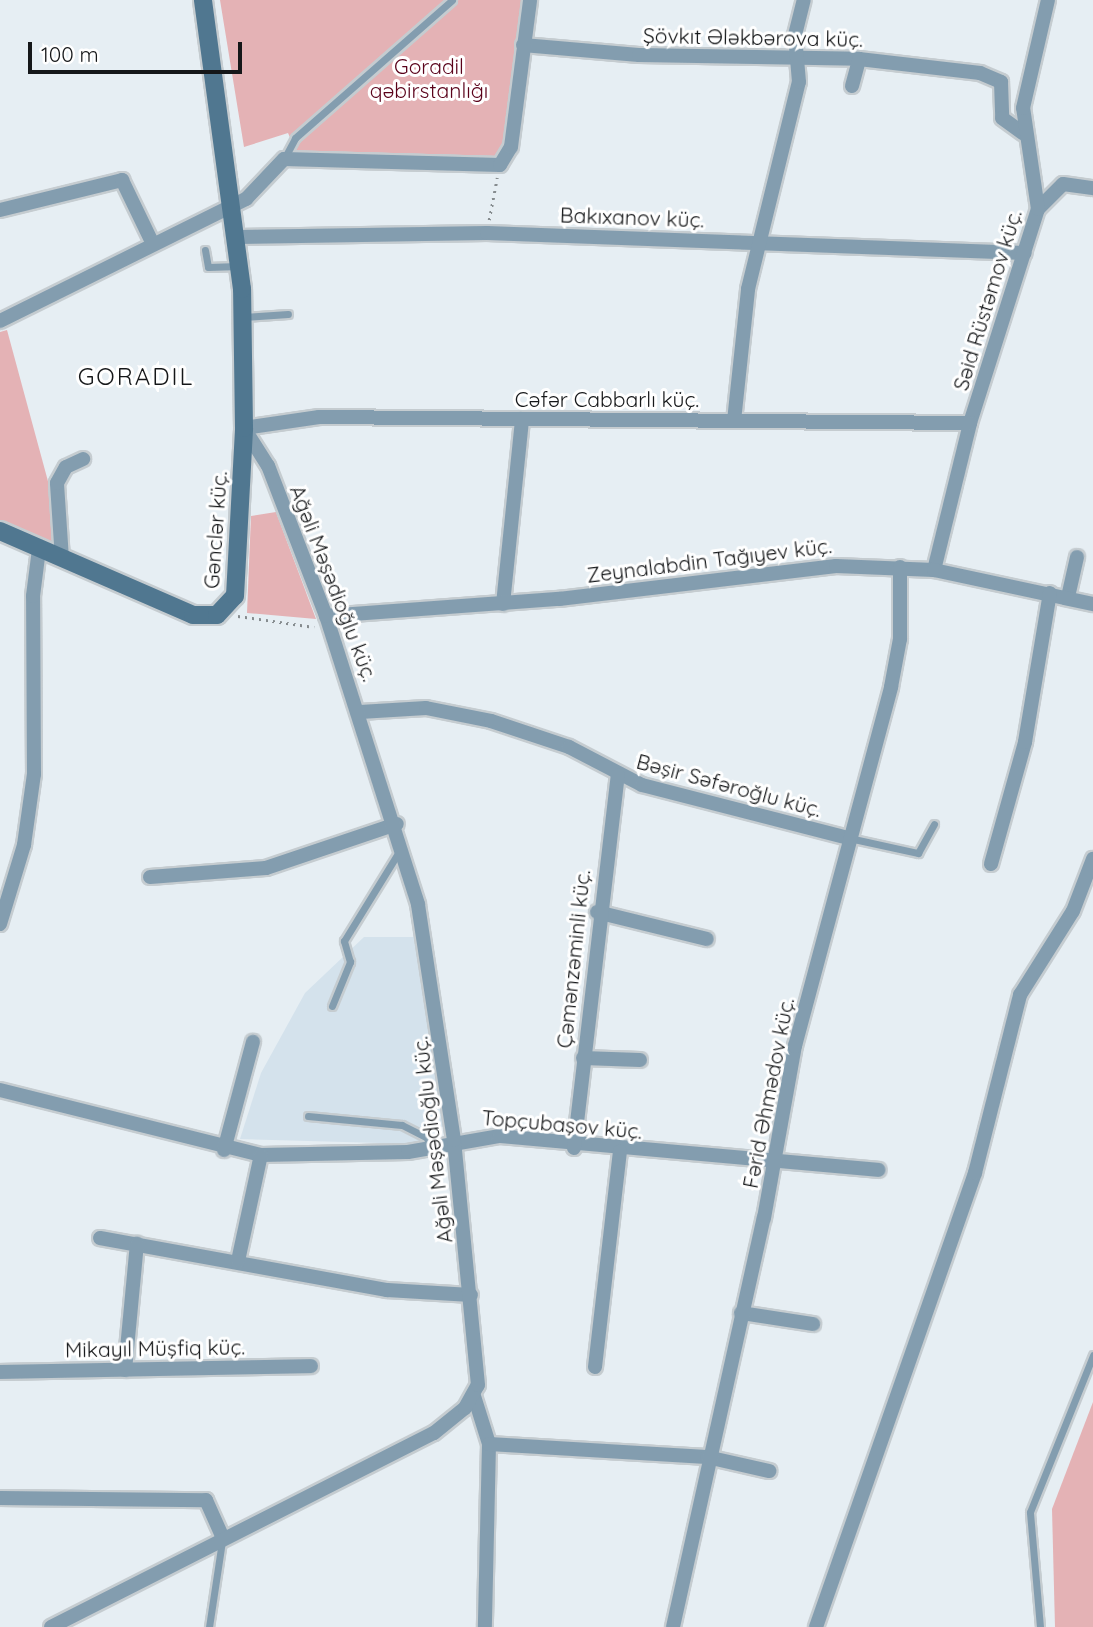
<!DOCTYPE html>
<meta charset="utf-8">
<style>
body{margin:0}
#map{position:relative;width:1093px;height:1627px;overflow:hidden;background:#e6eef3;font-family:Quicksand,sans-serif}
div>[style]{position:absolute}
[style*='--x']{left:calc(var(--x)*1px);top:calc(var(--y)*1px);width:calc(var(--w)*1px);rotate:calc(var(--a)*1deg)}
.built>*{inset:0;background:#d4e2ec}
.green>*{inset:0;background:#e4b2b5}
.path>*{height:2.5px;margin-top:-1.25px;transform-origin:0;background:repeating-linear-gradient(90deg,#868c8f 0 2px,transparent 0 7px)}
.roads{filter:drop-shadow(2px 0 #c5ccd0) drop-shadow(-2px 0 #c5ccd0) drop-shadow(0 2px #c5ccd0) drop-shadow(0 -2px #c5ccd0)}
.lane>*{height:7px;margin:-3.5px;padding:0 3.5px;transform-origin:3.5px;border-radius:3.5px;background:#839daf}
.street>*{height:14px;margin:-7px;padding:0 7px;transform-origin:7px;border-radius:7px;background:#839daf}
.secondary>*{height:18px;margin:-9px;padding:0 9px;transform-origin:9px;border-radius:9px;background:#507790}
span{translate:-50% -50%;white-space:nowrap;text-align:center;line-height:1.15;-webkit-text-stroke:6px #fff;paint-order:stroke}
.street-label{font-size:21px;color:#151719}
.park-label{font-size:21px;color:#5a021a}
.quarter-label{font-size:24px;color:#151719;letter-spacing:2px}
.scale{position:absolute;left:28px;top:42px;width:214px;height:32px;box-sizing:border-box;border:4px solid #151719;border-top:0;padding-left:9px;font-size:21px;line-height:24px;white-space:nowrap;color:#151719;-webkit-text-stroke:5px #fff;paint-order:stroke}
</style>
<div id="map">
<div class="built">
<i style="clip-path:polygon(364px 937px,416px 937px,445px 1125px,417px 1144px,240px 1139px,261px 1073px,305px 993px)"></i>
</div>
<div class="green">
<i style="clip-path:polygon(220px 0,525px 0,502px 159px,298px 155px,288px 133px,244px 147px)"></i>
<i style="clip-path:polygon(7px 330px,62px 533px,59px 546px,0 523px,0 332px)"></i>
<i style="clip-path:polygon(276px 512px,316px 619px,247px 613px,251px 516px)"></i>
<i style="clip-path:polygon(1093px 1402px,1093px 1627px,1055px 1627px,1052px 1509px)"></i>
</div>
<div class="path">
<i style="--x:489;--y:220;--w:43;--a:-79.2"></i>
<i style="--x:238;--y:616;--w:77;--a:8.2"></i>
</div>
<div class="roads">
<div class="lane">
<i style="--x:284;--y:159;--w:24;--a:-62"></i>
<i style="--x:295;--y:138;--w:209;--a:-41.3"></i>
<i style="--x:205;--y:250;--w:17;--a:80"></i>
<i style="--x:208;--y:267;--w:31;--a:-2"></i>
<i style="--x:244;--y:317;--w:44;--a:-3.9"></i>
<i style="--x:849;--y:838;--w:71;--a:12.3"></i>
<i style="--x:918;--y:853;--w:33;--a:-61"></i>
<i style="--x:332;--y:1006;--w:48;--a:-67.8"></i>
<i style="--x:350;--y:962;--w:22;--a:-106"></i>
<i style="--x:344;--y:941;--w:107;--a:-58.4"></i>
<i style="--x:308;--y:1116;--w:94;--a:5.5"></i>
<i style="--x:402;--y:1125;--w:28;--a:27"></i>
<i style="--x:427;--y:1138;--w:10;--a:73"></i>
<i style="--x:209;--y:1627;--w:87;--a:-81.4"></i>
<i style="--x:1040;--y:1627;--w:115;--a:-95"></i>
<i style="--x:1030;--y:1512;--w:169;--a:-68.1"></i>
</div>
<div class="street">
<i style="--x:523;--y:45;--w:116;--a:4.9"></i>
<i style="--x:639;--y:55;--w:220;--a:1"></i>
<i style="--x:859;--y:59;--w:122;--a:6.6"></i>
<i style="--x:980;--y:73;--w:23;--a:23"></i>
<i style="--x:1001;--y:82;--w:36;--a:88"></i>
<i style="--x:1002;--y:118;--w:26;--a:36"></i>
<i style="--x:852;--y:86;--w:28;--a:-75"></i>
<i style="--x:1038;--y:209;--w:35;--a:-45"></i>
<i style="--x:1063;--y:184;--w:30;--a:8"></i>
<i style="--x:0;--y:210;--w:126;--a:-13.8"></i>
<i style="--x:122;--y:180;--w:71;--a:64.2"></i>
<i style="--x:238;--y:237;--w:249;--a:-0.9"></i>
<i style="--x:487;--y:233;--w:538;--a:2.13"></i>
<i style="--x:0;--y:321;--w:275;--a:-26.4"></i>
<i style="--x:246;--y:199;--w:55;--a:-46.5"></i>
<i style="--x:284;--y:159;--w:216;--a:1.6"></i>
<i style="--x:500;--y:165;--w:21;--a:-59"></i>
<i style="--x:511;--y:147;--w:148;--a:-82.6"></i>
<i style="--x:734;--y:421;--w:133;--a:-83.9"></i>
<i style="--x:748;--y:289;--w:213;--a:-76.2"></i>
<i style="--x:799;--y:82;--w:47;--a:-94.9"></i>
<i style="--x:795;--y:35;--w:36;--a:-76"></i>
<i style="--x:62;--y:559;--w:76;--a:-93.8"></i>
<i style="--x:57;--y:483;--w:18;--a:-61"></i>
<i style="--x:66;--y:467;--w:19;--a:-25"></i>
<i style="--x:934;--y:570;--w:151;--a:-76.2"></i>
<i style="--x:970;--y:423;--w:225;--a:-72.4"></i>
<i style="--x:1038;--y:209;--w:102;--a:-98.4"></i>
<i style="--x:1023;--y:108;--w:111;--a:-77"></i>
<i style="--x:1068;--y:597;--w:41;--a:-77.3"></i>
<i style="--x:503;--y:604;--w:186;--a:-84.1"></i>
<i style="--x:326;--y:616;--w:234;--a:-4.2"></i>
<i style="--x:559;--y:599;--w:279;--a:-6.8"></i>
<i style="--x:836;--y:566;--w:98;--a:2.3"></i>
<i style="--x:934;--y:570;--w:163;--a:12.1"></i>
<i style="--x:360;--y:712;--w:66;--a:-3.5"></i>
<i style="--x:426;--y:708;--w:66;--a:11.3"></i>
<i style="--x:491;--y:721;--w:82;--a:18.4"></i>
<i style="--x:569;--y:747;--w:82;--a:27.5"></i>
<i style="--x:642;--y:785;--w:214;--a:14.4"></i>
<i style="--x:991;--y:864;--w:127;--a:-74.4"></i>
<i style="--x:1025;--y:742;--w:151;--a:-80.5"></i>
<i style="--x:150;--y:877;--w:116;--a:-4.4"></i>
<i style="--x:266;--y:868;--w:138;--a:-18.6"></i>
<i style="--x:597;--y:912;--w:113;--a:13.8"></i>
<i style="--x:0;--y:924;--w:83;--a:-73.1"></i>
<i style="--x:24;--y:845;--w:72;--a:-82"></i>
<i style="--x:34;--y:774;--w:178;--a:-90.3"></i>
<i style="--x:33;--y:596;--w:47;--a:-82.7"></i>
<i style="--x:583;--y:1058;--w:57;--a:2"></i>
<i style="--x:0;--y:1090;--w:269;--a:14"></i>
<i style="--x:261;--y:1155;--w:147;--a:-1.2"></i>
<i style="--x:408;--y:1152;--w:92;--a:-10"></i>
<i style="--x:499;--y:1136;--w:381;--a:5.1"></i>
<i style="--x:574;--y:1148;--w:375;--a:-83.3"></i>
<i style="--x:224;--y:1150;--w:112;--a:-75"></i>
<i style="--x:100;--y:1238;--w:292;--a:10.3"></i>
<i style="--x:387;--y:1290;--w:84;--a:3.4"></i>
<i style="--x:238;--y:1261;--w:108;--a:-77.8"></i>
<i style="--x:741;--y:1313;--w:73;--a:8.7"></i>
<i style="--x:595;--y:1367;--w:217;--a:-83.4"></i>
<i style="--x:125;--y:1370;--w:127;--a:-84.6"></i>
<i style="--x:0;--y:1372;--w:311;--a:-1.1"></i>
<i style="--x:474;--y:1396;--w:50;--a:72.6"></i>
<i style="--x:489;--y:1444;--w:183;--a:91.3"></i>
<i style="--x:489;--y:1444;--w:218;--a:3.4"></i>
<i style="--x:707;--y:1457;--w:64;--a:12.7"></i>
<i style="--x:0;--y:1498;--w:206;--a:0.6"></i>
<i style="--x:206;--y:1500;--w:39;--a:66"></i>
<i style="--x:51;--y:1627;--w:429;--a:-26.9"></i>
<i style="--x:434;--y:1433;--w:40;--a:-39"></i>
<i style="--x:465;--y:1408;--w:26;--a:-61"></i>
<i style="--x:478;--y:1385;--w:246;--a:-95.6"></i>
<i style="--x:454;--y:1140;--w:239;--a:-98.7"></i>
<i style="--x:418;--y:904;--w:302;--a:-107.7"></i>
<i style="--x:326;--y:616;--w:161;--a:-111.1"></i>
<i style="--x:268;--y:466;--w:45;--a:-122.3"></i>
<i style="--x:244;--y:428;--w:76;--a:-8.3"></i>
<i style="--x:319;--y:417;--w:651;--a:0.53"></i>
<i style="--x:673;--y:1627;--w:419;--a:-77.5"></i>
<i style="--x:764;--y:1218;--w:175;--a:-79.8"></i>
<i style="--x:795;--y:1046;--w:372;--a:-75"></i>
<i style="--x:891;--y:687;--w:49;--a:-79.4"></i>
<i style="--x:900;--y:639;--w:72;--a:-90"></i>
<i style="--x:816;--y:1627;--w:481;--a:-70.7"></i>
<i style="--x:975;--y:1173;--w:184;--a:-75.8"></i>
<i style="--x:1020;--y:995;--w:99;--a:-57.8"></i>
<i style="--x:1073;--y:911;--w:56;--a:-69"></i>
</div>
<div class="secondary">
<i style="--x:0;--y:531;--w:210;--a:23.5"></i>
<i style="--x:193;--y:615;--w:24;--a:0"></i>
<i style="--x:217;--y:615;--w:26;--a:-47"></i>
<i style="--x:235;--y:596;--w:168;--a:-86.9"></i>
<i style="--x:244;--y:428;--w:139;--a:-90.8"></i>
<i style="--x:242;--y:289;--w:292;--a:-97.7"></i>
</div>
</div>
<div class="street-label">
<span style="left:753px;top:37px;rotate:1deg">Şövkıt Ələkbərova küç.</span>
<span style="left:632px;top:217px;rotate:2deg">Bakıxanov küç.</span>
<span style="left:987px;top:300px;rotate:-73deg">Səid Rüstəmov küç.</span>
<span style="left:607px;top:399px">Cəfər Cabbarlı küç.</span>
<span style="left:215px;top:530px;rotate:-86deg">Gənclər küç.</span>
<span style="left:709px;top:560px;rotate:-7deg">Zeynalabdin Tağıyev küç.</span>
<span style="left:334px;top:583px;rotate:69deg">Ağəli Məşədioğlu küç.</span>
<span style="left:729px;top:785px;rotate:15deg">Bəşir Səfəroğlu küç.</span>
<span style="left:573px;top:959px;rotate:-84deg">Çəmənzəminli küç.</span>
<span style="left:768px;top:1093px;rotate:-79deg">Fərid Əhmədov küç.</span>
<span style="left:562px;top:1124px;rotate:5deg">Topçubaşov küç.</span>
<span style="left:432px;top:1140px;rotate:-97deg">Ağəli Məşədioğlu küç.</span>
<span style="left:155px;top:1348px;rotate:-1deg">Mikayıl Müşfiq küç.</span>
</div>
<div class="park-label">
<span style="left:429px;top:78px">Goradil<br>qəbirstanlığı</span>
</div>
<div class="quarter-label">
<span style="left:136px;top:377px">GORADIL</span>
</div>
<div class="scale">100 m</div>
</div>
